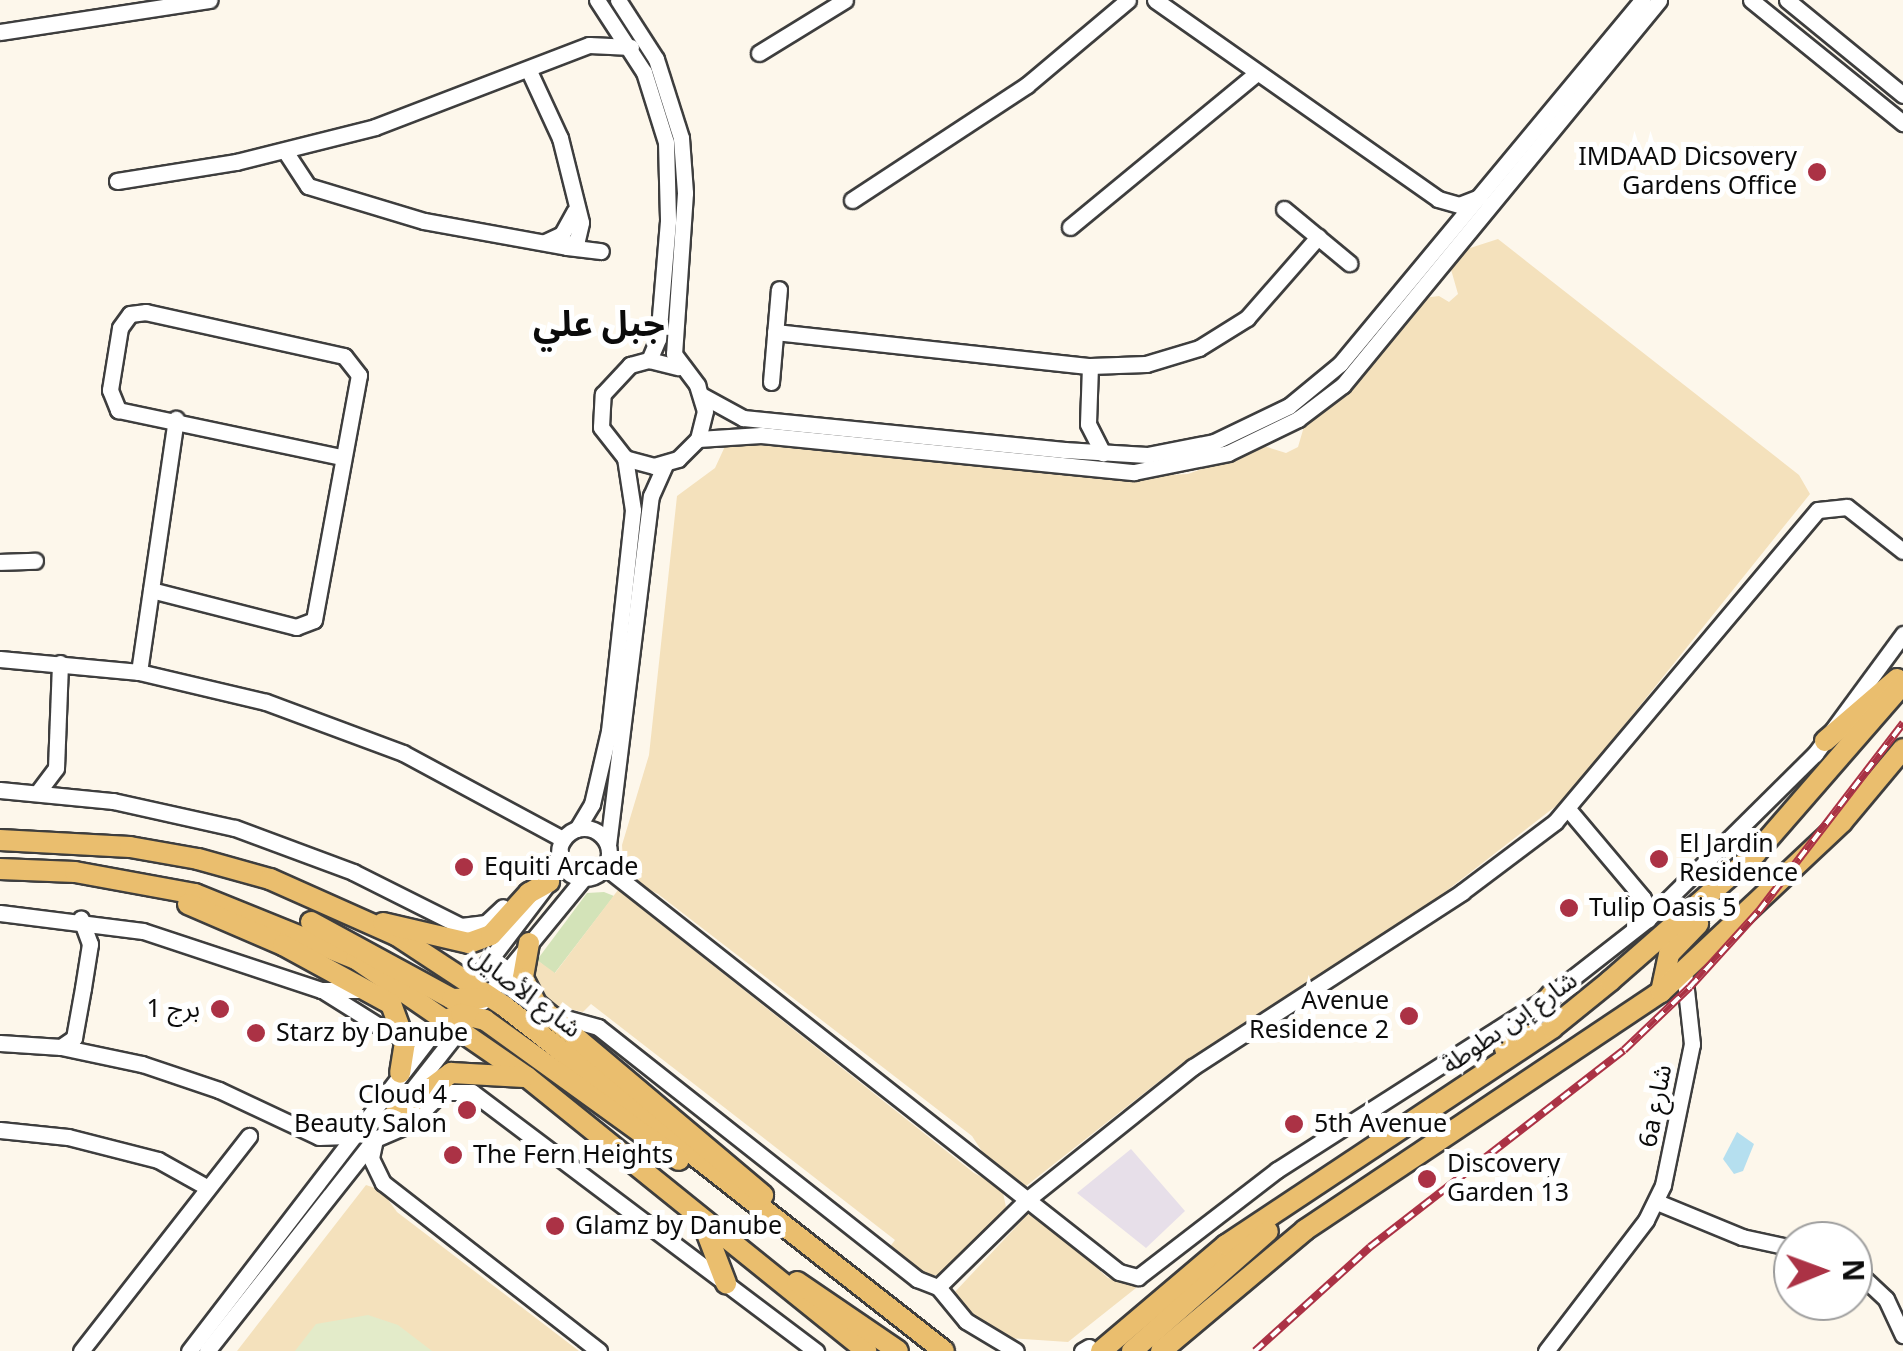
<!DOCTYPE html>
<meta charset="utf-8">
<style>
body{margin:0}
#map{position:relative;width:1903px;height:1351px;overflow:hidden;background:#fdf7eb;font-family:Georgia,"Noto Sans Arabic",serif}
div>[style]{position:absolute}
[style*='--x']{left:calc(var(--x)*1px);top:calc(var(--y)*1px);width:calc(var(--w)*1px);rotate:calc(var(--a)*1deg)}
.industrial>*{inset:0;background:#e7dfe9}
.green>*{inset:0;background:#d3e3b8}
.sand>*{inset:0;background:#f4e1bc}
.pitch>*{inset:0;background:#e3ebc9}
.water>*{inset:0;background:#b5dfef}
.roads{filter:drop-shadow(2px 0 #3e3e3e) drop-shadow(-2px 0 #3e3e3e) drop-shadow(0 2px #3e3e3e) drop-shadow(0 -2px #3e3e3e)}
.minor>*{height:15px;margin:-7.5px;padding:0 7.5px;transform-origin:7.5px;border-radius:7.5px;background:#fff}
.minor>.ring{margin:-7.5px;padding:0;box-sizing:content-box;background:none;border:15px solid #fff;border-radius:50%}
.major>*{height:20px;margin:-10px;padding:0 10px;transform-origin:10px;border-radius:10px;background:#eabe6e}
.rail>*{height:8px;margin-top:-4px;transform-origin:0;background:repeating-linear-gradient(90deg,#fff 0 11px,#ab3245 0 22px);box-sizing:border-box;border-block:2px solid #ab3245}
.dots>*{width:28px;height:28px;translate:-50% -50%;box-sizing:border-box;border:5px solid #fff;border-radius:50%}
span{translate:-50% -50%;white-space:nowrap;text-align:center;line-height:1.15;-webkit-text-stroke:10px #fff;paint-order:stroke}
.poi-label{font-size:25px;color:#0b0b0b}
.right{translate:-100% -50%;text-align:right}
.left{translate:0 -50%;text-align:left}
.street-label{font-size:25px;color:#0b0b0b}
.district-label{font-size:35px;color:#0b0b0b;font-weight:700}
.north{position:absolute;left:1773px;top:1221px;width:100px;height:100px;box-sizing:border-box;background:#fff;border:2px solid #9d9d9d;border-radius:50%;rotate:89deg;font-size:28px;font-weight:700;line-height:40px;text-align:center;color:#0b0b0b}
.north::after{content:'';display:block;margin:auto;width:35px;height:45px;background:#ab3245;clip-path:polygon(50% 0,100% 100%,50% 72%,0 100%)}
</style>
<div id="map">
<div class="industrial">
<i style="clip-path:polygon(1131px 1149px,1185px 1211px,1146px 1248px,1077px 1193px)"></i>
</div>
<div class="green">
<i style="clip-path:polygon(604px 892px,614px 896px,554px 974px,537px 960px,587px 893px)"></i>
</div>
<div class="sand">
<i style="clip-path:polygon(1498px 239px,1799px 475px,1810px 494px,1565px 799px,1427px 906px,1181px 1064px,1026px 1186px,983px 1153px,972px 1136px,658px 894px,624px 877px,622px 845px,649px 755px,677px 496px,715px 468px,727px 442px,1109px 478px,1188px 474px,1264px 446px,1286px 453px,1298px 447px,1305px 423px,1356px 383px,1424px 298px,1439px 296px,1449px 302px,1458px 294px,1450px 266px,1464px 250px)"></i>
<i style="clip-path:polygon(618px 890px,974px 1173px,1002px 1188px,1006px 1207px,940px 1275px,923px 1275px,889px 1248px,895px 1240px,591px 1004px,583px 1012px,546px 1004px,532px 982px,537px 960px,555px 973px)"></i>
<i style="clip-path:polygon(366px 1185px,381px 1190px,397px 1212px,579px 1351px,237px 1351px)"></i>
<i style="clip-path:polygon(1028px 1214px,1044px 1220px,1108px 1278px,1141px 1284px,1068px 1342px,1007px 1338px,956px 1306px,952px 1295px)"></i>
</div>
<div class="pitch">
<i style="clip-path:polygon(368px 1315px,398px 1325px,432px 1351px,295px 1351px,316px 1324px)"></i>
</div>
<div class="water">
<i style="clip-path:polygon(1737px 1132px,1754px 1144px,1743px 1171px,1734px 1174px,1723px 1159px)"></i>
</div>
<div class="roads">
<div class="minor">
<i style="--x:597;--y:0;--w:86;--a:56.9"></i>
<i style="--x:644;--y:72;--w:73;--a:72.6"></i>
<i style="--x:666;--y:142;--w:79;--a:88.5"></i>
<i style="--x:668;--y:221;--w:118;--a:94.8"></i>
<i style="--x:658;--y:339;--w:23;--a:113"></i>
<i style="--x:618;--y:0;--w:70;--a:57.2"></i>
<i style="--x:656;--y:59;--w:83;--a:72.4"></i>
<i style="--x:681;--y:138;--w:55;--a:85.8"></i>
<i style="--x:685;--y:193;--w:161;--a:93.9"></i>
<i style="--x:674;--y:354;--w:39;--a:53"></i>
<i style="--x:697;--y:385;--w:27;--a:73"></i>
<i style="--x:705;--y:411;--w:29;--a:104"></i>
<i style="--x:698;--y:439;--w:28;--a:135"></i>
<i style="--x:678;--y:459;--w:25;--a:164"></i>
<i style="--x:654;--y:466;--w:30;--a:-165"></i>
<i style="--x:625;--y:458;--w:39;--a:-128"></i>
<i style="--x:601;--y:427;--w:33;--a:-87"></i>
<i style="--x:603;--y:394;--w:40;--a:-47"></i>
<i style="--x:630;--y:365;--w:20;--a:-15"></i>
<i style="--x:649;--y:360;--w:30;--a:14"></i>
<i style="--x:1155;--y:0;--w:346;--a:35.1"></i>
<i style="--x:1438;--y:199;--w:22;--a:16"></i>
<i style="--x:1459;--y:205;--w:22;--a:-21"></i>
<i style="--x:1751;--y:0;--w:196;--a:39"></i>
<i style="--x:1787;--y:0;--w:150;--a:39.3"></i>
<i style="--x:0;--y:32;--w:212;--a:-8.7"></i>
<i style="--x:759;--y:53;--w:101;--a:-31.6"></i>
<i style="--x:285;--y:151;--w:42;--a:56.7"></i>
<i style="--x:308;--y:186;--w:121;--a:16.8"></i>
<i style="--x:424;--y:221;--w:145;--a:10.3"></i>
<i style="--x:567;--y:247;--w:12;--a:-35"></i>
<i style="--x:577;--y:240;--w:18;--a:-77"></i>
<i style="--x:581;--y:222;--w:87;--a:-104"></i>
<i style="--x:560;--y:138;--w:74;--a:-114.8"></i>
<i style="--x:117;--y:181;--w:121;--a:-9.1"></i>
<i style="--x:236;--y:162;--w:143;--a:-14.1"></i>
<i style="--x:375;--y:127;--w:229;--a:-21"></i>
<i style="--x:589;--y:45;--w:42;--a:2.7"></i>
<i style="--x:852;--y:200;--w:209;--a:-33.3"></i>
<i style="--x:1027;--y:85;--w:132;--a:-40.1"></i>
<i style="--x:1284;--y:209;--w:85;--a:39.7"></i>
<i style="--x:1070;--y:227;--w:242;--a:-39.5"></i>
<i style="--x:545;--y:242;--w:19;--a:-25"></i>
<i style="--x:562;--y:234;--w:26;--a:-61"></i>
<i style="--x:567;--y:247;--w:34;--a:7"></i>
<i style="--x:775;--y:332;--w:317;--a:6.2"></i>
<i style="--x:1090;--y:366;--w:56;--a:-2"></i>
<i style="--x:1146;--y:364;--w:55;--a:-16.8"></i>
<i style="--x:1199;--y:348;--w:57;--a:-32"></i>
<i style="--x:1247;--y:318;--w:108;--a:-48.8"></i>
<i style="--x:1090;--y:366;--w:58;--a:92"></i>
<i style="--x:1088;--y:424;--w:33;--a:63"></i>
<i style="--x:771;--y:382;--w:93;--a:-85.1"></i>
<i style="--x:703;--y:396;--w:46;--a:28.8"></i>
<i style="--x:743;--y:418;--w:323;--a:5.7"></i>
<i style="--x:1064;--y:450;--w:83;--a:3.4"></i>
<i style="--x:1147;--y:455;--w:68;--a:-11"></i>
<i style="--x:1214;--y:442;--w:83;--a:-25.6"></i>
<i style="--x:1289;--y:406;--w:66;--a:-39.5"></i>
<i style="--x:1340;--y:364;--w:473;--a:-50.3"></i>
<i style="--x:698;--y:439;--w:63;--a:-3.6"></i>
<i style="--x:761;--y:435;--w:375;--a:5.7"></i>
<i style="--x:1134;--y:472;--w:96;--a:-11.4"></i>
<i style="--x:1228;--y:453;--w:78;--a:-25.9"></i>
<i style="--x:1298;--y:419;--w:56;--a:-37.1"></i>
<i style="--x:1343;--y:385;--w:498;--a:-50.6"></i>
<i style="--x:0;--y:562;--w:35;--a:-2"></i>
<i style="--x:151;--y:590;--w:150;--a:14.3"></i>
<i style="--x:296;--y:627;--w:19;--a:-21"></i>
<i style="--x:314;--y:620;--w:249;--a:-79.6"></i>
<i style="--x:359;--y:375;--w:24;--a:-128"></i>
<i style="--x:344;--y:356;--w:203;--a:-167.5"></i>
<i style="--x:146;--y:312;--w:16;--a:173"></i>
<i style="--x:130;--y:314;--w:17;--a:126"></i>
<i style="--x:120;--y:328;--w:63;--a:99.2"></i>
<i style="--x:110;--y:390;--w:22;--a:68"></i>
<i style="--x:118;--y:410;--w:228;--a:11.9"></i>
<i style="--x:0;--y:659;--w:140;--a:5.3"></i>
<i style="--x:139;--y:672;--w:130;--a:13.3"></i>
<i style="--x:266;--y:702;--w:146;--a:20.4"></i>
<i style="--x:403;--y:753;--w:182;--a:28.3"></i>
<i style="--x:139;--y:672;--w:256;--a:-81.7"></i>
<i style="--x:0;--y:790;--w:114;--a:5.6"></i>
<i style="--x:113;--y:801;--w:125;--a:12.5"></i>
<i style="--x:235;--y:828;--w:126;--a:20.4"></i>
<i style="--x:353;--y:872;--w:121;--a:26.6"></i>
<i style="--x:461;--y:926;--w:25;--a:-7"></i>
<i style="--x:486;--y:923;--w:23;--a:-43"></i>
<i style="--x:38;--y:792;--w:30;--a:-53"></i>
<i style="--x:56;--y:768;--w:105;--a:-87.8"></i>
<i style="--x:1568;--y:809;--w:116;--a:49.9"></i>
<i style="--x:1643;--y:898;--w:22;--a:77"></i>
<i class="ring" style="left:559px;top:828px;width:35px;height:35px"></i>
<i style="--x:577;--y:829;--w:29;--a:-59"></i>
<i style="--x:592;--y:804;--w:75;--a:-76.9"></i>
<i style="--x:609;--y:731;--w:222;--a:-83.8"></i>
<i style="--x:633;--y:510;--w:53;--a:-98.7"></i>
<i style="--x:608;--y:845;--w:352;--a:-83"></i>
<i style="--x:651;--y:496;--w:34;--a:-66"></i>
<i style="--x:605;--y:867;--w:654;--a:38.24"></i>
<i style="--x:1119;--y:1272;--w:20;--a:15"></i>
<i style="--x:1138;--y:1277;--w:175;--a:-37.6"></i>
<i style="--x:1277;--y:1170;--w:326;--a:-32.6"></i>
<i style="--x:1552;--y:994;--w:122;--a:-38"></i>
<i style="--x:1648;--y:919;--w:235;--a:-44.7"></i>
<i style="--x:1815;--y:754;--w:149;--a:-53.7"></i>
<i style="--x:0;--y:913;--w:144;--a:7.2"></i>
<i style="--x:143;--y:931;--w:188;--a:18.3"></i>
<i style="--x:321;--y:990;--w:44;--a:0"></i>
<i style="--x:466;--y:991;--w:137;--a:-52.7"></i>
<i style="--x:549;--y:882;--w:25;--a:-67"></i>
<i style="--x:325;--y:992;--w:79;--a:32.1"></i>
<i style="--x:482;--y:1002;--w:161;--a:-50.6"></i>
<i style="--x:551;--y:1014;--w:49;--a:15.5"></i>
<i style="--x:598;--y:1027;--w:407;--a:38.3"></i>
<i style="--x:917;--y:1279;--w:22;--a:21"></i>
<i style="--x:938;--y:1287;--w:44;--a:50.5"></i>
<i style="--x:966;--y:1321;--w:58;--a:31"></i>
<i style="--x:0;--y:1043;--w:61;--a:3.8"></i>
<i style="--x:61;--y:1047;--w:83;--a:11.9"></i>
<i style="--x:142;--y:1064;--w:81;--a:18.7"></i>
<i style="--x:219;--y:1090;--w:110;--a:25.2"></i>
<i style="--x:319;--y:1137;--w:36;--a:-2"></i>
<i style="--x:61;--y:1047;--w:16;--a:-35"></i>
<i style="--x:74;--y:1038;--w:51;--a:-79.8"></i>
<i style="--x:83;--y:988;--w:45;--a:-81"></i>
<i style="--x:90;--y:944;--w:27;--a:-110"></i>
<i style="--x:401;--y:1104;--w:102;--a:-51.8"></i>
<i style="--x:0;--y:1130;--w:68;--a:5.9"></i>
<i style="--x:68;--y:1137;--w:93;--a:14.3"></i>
<i style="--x:158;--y:1160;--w:57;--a:29.2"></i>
<i style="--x:1657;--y:1202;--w:92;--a:22.4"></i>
<i style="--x:1742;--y:1237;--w:52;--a:12.2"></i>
<i style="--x:1853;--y:1268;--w:45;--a:43.2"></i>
<i style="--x:1886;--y:1299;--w:40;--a:65"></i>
<i style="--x:938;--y:1287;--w:126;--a:-44.4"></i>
<i style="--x:1028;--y:1199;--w:211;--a:-38.7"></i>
<i style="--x:1193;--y:1067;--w:321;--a:-33"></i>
<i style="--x:1462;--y:892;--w:116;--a:-37"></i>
<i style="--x:1555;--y:822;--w:408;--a:-49.9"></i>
<i style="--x:1818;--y:510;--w:29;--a:-6"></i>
<i style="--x:1847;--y:507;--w:71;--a:38.2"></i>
<i style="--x:81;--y:1351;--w:273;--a:-52"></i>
<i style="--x:189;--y:1351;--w:421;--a:-52.5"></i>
<i style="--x:207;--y:1351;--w:266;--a:-51.7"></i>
<i style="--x:599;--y:1351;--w:274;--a:-142.1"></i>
<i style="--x:383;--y:1183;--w:28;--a:-116"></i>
<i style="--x:371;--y:1158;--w:19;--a:-78"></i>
<i style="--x:375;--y:1139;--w:38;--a:-23"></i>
<i style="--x:410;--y:1124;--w:45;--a:-45"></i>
<i style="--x:442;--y:1092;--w:30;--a:0"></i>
<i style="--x:472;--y:1092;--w:431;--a:37"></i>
<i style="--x:1082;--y:1351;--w:8;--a:-30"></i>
<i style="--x:1546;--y:1351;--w:165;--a:-52.6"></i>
<i style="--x:1646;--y:1220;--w:39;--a:-64"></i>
<i style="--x:1663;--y:1185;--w:144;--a:-78.4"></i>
<i style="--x:1692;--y:1044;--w:73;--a:-96.3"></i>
</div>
<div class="major">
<i style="--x:1825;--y:741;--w:95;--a:-40.7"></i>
<i style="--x:0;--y:840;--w:130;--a:3.1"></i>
<i style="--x:130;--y:847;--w:69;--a:10"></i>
<i style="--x:198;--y:859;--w:75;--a:15.5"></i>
<i style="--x:270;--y:879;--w:138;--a:24"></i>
<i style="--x:396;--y:935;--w:129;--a:33.3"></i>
<i style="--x:504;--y:1006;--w:559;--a:38.1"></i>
<i style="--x:0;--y:869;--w:75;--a:2.3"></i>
<i style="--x:75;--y:872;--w:122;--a:10.4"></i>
<i style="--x:195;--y:894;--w:174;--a:22"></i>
<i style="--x:356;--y:959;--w:208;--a:34.6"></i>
<i style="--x:527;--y:1077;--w:436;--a:38.9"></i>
<i style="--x:188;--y:904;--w:103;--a:23.3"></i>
<i style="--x:283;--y:945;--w:123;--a:28.6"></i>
<i style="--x:391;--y:1004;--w:40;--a:69.8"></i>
<i style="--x:405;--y:1042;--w:31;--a:99"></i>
<i style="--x:311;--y:922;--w:161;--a:28.6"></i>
<i style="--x:452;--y:999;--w:30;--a:-2"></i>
<i style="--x:383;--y:923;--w:88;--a:13.1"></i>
<i style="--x:469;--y:943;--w:23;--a:-20"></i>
<i style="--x:491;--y:935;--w:57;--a:-47.9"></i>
<i style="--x:529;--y:893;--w:23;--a:-29"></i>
<i style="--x:529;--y:943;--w:36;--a:100"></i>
<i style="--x:523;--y:978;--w:29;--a:63"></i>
<i style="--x:536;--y:1004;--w:297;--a:40.1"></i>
<i style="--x:1661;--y:992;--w:39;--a:-78"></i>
<i style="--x:1669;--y:954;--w:42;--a:-46"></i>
<i style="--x:441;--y:1022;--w:22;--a:-22"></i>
<i style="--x:461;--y:1014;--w:25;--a:14"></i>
<i style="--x:485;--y:1020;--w:239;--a:35.8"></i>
<i style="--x:1505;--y:1049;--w:72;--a:-49.5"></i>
<i style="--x:392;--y:1117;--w:74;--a:-36.7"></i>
<i style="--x:451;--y:1073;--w:73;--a:3.1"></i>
<i style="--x:701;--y:1218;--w:70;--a:69"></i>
<i style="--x:797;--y:1282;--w:122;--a:34.3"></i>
<i style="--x:1101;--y:1351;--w:164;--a:-40.3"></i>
<i style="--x:1226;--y:1245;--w:392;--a:-33.6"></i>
<i style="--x:1552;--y:1028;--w:75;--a:-39"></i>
<i style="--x:1610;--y:981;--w:194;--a:-41.2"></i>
<i style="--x:1756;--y:853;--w:224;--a:-49"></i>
<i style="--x:1132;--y:1351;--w:181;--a:-41.4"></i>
<i style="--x:1161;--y:1351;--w:188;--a:-40"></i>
<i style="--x:1305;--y:1230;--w:428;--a:-33.8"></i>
<i style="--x:1661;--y:992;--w:248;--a:-43.2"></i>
<i style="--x:1842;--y:822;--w:95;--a:-50.1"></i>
</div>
</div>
<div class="rail">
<i style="--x:1255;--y:1351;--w:155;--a:-42.1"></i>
<i style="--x:1370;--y:1247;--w:321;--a:-37.8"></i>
<i style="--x:1624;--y:1050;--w:91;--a:-43.7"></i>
<i style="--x:1690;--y:987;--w:103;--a:-47.8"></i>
<i style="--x:1759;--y:911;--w:237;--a:-52.5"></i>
</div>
<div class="dots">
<i style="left:1817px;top:172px;background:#ab3245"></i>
<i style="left:1659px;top:859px;background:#ab3245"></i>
<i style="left:464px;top:867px;background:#ab3245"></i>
<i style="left:1569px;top:908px;background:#ab3245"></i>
<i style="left:220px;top:1009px;background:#ab3245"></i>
<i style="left:1409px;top:1016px;background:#ab3245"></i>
<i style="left:256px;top:1033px;background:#ab3245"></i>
<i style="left:467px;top:1110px;background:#ab3245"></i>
<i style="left:1294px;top:1124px;background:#ab3245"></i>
<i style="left:453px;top:1155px;background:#ab3245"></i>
<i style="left:1427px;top:1179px;background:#ab3245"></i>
<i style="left:555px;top:1226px;background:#ab3245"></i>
</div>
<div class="poi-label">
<span class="right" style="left:1797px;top:172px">IMDAAD Dicsovery<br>Gardens Office</span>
<span class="left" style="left:1679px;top:859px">El Jardin<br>Residence</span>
<span class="left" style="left:484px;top:867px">Equiti Arcade</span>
<span class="left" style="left:1589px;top:908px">Tulip Oasis 5</span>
<span class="right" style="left:1389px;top:1016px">Avenue<br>Residence 2</span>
<span class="right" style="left:200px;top:1009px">برج 1</span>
<span class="left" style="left:276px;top:1033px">Starz by Danube</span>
<span class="right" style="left:447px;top:1110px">Cloud 4<br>Beauty Salon</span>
<span class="left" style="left:1314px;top:1124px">5th Avenue</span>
<span class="left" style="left:473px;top:1155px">The Fern Heights</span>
<span class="left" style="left:1447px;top:1179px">Discovery<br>Garden 13</span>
<span class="left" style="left:575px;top:1226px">Glamz by Danube</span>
</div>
<div class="street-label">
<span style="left:525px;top:993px;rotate:37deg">شارع الأصايل</span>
<span style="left:1510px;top:1023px;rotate:-35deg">شارع إبن بطوطة</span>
<span style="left:1656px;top:1106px;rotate:-79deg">6a شارع</span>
</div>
<div class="district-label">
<span style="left:599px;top:325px">جبل علي</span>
</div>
<div class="north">N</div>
</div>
